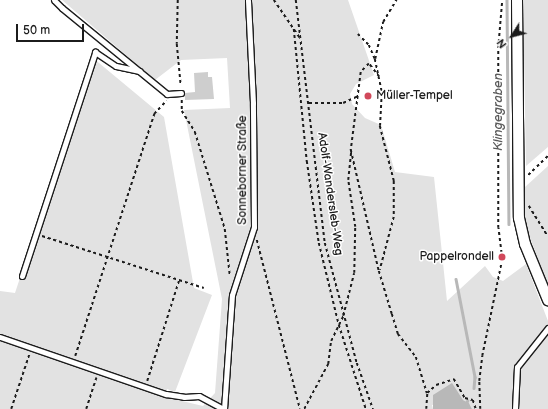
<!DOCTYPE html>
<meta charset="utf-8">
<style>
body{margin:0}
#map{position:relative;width:548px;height:409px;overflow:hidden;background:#fff;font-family:"Balsamiq Sans",sans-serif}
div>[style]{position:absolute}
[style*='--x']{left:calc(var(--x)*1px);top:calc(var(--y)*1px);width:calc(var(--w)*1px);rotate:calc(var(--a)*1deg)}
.green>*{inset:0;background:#e2e2e2}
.water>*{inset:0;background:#b8b8b8}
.stream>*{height:2.5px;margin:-1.25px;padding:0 1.25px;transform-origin:1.25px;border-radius:1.25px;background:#b8b8b8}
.building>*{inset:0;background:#cecece}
.path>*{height:1.5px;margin-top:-0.75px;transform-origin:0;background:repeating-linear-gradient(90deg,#1c1c1c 0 3px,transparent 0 6px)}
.roads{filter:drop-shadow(1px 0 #1c1c1c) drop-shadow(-1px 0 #1c1c1c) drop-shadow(0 1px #1c1c1c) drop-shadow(0 -1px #1c1c1c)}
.service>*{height:5px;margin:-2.5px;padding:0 2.5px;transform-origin:2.5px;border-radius:2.5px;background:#fff}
.minor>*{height:10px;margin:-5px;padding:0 5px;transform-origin:5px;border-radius:5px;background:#fff}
.dots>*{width:11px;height:11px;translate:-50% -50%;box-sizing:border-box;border:2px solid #fff;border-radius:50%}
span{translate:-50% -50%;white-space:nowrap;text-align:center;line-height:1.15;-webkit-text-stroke:3px #fff;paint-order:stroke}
.poi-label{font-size:12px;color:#1c1c1c}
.left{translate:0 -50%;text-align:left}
.right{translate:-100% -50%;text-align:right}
.street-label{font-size:12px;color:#1c1c1c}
.water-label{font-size:13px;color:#5a5a5a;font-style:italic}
.north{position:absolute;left:492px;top:16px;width:40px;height:40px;-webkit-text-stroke:3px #fff;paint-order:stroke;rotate:234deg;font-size:11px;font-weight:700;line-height:16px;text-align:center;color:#1c1c1c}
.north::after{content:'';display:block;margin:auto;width:14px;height:18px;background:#1c1c1c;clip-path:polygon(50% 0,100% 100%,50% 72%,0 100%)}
.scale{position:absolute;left:16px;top:24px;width:68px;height:18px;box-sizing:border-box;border:2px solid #1c1c1c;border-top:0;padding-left:5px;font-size:12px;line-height:14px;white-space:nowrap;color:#1c1c1c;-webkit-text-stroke:3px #fff;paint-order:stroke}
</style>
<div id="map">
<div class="green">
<i style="clip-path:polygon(62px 0,348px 0,374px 75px,356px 84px,350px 94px,352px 104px,365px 118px,381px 125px,395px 172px,434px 177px,447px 301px,485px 266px,493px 277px,503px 281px,526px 264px,548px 321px,548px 409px,472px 409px,469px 403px,463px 400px,432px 405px,433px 409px,0 409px,0 291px,15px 293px,93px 58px,164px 117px,194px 288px,212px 295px,175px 392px,167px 389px,165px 397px,203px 406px,215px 393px,222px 299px,184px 110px,230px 108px,227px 58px,181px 60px,155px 80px)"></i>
<i style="clip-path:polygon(523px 0,548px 0,548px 147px,526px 166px)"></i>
<i style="clip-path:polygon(548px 166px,548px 286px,525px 224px,525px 187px)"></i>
</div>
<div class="water">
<i style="clip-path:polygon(452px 383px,463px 400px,469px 403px,472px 409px,433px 409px,433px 395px)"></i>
</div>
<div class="stream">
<i style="--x:507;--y:0;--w:224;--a:89.5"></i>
<i style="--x:456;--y:279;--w:100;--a:79"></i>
<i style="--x:475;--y:377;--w:11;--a:95"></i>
<i style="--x:464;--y:409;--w:9;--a:-69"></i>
</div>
<div class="building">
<i style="clip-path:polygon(208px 72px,208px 77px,212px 77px,214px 99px,185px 100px,185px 93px,195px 92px,194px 73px)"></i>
</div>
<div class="path">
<i style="--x:178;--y:0;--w:44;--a:91.3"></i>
<i style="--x:177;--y:44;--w:42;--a:84.6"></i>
<i style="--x:274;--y:0;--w:46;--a:55.6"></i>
<i style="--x:296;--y:0;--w:245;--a:83.2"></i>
<i style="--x:325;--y:243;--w:124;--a:75.1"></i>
<i style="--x:357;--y:363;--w:49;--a:70.8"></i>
<i style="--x:294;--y:29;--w:133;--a:84.4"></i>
<i style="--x:307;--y:161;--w:83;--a:81.7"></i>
<i style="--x:319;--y:243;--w:84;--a:76.3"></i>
<i style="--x:339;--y:325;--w:88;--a:72.2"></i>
<i style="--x:358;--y:34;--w:16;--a:45"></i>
<i style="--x:369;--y:45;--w:15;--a:67"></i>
<i style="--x:375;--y:59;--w:35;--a:78"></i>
<i style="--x:382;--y:93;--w:33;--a:93"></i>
<i style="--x:380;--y:126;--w:57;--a:75.7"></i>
<i style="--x:394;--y:181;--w:36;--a:90"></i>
<i style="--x:394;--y:217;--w:55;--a:104.8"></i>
<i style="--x:375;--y:59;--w:38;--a:-78"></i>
<i style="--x:383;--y:22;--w:26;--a:-59"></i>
<i style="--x:379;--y:77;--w:16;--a:-128"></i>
<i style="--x:369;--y:64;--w:11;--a:135"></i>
<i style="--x:361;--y:72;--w:79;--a:97.3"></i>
<i style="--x:351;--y:150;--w:124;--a:77"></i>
<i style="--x:379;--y:271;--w:45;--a:73.2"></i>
<i style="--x:392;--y:314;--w:21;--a:73"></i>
<i style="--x:398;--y:334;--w:29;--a:52"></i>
<i style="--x:416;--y:357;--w:38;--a:73"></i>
<i style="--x:182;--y:100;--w:11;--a:90"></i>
<i style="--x:182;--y:111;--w:25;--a:58"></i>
<i style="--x:195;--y:132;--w:102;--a:72.8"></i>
<i style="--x:225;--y:229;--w:47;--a:83.9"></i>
<i style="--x:309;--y:103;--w:34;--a:0"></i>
<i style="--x:343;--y:103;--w:17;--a:-25"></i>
<i style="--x:528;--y:175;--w:28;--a:-44"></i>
<i style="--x:529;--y:206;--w:36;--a:58"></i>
<i style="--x:42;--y:236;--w:170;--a:17.8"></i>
<i style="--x:257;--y:240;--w:174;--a:75.7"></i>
<i style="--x:75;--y:356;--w:255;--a:-71.9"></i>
<i style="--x:154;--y:114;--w:18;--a:-47"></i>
<i style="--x:147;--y:381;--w:106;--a:-72.4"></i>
<i style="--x:11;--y:409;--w:57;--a:-71.6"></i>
<i style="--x:86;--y:409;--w:33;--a:-72"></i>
<i style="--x:304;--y:409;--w:51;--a:-61.9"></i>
<i style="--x:328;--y:364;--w:23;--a:-83"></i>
<i style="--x:331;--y:341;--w:28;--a:-64"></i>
<i style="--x:343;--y:316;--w:44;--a:-75.7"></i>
<i style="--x:354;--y:273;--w:46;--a:-88.8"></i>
<i style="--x:355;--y:227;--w:48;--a:-98.5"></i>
<i style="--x:348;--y:180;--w:28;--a:-84"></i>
<i style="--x:426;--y:409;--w:16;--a:-86"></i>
<i style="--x:427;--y:393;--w:12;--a:-42"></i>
<i style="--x:436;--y:385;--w:19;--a:-18"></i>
<i style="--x:454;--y:379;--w:22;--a:60"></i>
<i style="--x:465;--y:398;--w:8;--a:14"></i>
<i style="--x:473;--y:400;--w:9;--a:72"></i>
<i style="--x:480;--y:409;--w:28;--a:-92"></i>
<i style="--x:479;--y:381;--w:25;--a:-83"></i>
<i style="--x:482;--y:356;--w:99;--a:-78.3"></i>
<i style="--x:502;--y:259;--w:31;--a:-97"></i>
<i style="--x:498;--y:228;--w:180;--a:-90"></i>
<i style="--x:498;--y:48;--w:48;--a:-85.2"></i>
</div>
<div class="roads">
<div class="service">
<i style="--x:54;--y:0;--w:11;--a:45"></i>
<i style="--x:62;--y:8;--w:136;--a:39.3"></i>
<i style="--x:167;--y:94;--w:14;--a:-4"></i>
<i style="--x:22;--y:276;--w:236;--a:-71.9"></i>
<i style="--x:95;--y:52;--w:25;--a:34"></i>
<i style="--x:116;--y:66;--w:24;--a:12"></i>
<i style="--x:0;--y:337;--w:176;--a:19"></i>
<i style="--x:166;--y:394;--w:18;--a:9"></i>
<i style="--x:184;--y:397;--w:15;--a:-4"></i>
<i style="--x:199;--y:396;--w:27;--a:28"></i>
<i style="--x:224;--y:409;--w:114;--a:-86"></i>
<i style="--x:232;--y:295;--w:71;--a:-72.1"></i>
<i style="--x:254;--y:227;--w:124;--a:-90.5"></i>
<i style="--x:253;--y:103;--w:103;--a:-92.8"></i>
<i style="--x:515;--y:409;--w:42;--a:-87.3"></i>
<i style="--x:517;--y:367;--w:50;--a:-51.5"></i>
</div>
<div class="minor">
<i style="--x:517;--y:0;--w:218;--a:89.5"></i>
<i style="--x:519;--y:218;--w:27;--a:77"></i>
<i style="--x:525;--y:244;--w:61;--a:67.7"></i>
</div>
</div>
<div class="dots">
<i style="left:368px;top:96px;background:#d1495b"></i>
<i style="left:502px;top:257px;background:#d1495b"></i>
</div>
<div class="poi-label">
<span class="left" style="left:376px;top:96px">Müller-Tempel</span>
<span class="right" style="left:494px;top:257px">Pappelrondell</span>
</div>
<div class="street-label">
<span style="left:243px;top:170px;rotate:-90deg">Sonneborner Straße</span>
<span style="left:330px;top:194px;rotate:82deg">Adolf-Wandersleb-Weg</span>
</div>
<div class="water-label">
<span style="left:498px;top:112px;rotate:-90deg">Klingegraben</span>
</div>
<div class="north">N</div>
<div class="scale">50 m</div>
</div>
